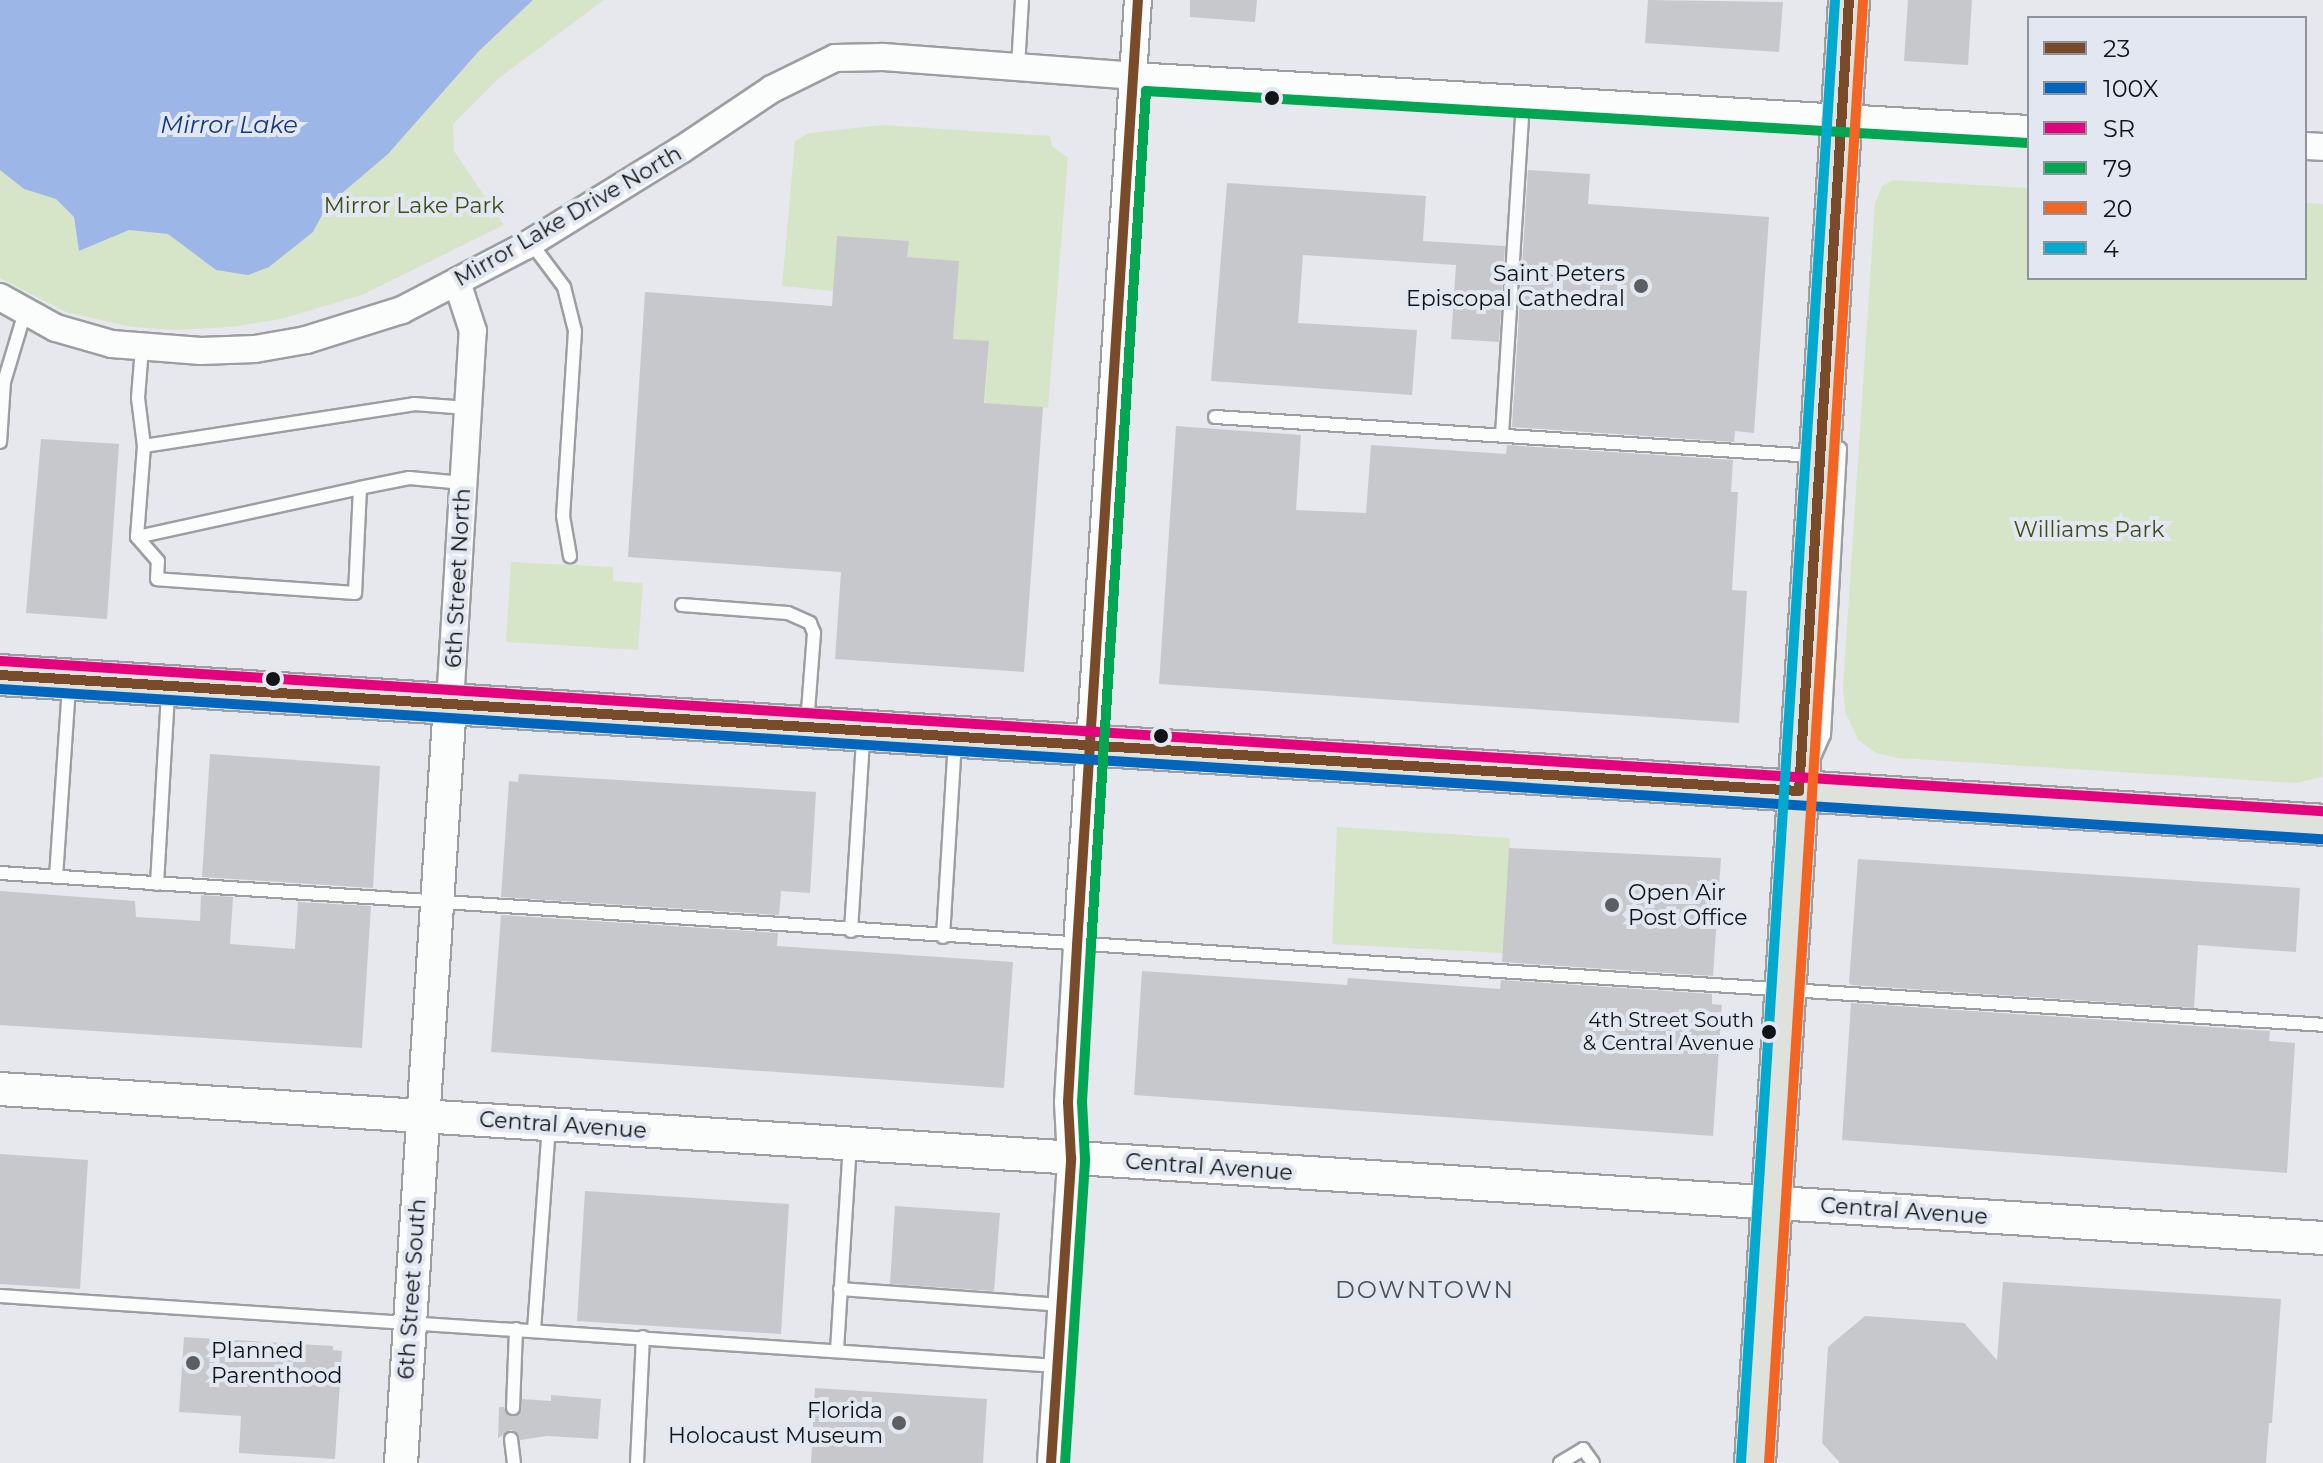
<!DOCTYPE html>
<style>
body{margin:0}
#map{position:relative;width:2323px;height:1463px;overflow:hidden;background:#e6e8ee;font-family:Montserrat,sans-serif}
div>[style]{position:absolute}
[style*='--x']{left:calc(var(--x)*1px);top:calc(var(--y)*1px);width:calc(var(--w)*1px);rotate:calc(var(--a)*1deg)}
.green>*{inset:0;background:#d6e5c8}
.water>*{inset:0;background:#9cb6e7}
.building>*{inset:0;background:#c7c8cc}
.roads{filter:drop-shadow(2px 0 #9c9ea2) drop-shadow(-2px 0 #9c9ea2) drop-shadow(0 2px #9c9ea2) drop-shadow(0 -2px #9c9ea2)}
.service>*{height:12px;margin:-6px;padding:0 6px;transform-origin:6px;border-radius:6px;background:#fbfcfc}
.minor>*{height:26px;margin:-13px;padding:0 13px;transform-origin:13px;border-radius:13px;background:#fbfcfc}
.tertiary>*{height:32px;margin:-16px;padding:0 16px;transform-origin:16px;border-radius:16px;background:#fbfcfc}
.primary>*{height:40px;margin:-20px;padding:0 20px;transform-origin:20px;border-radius:20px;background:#dee1dc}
.bus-1>*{height:10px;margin:-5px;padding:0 5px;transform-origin:5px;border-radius:5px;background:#7a4b2a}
.bus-2>*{height:10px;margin:-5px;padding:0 5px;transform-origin:5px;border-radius:5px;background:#0065bd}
.bus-3>*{height:10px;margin:-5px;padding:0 5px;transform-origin:5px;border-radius:5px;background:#e5007d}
.bus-4>*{height:10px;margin:-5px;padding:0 5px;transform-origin:5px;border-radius:5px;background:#00a651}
.bus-5>*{height:10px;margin:-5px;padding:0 5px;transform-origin:5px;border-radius:5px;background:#f26522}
.bus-6>*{height:10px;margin:-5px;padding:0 5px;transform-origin:5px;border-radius:5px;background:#00a9ce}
.dots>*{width:22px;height:22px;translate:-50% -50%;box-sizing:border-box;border:4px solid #e2e7f1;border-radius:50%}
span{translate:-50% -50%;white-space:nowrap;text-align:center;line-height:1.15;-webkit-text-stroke:8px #e2e7f1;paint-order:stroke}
.bus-label{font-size:20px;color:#121417}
.right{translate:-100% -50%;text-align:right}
.park-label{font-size:22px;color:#3b4f19}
.street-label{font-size:22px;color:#121417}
.poi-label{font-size:22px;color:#121417}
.left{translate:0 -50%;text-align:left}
.water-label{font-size:24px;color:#133884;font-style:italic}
.neighbourhood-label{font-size:24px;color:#4b5057;letter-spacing:2px}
.legend{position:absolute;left:2027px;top:16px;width:280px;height:264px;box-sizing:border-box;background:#e2e7f1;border:2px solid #8f939a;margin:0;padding:10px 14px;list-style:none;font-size:24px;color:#121417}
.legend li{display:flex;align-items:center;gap:16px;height:40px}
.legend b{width:40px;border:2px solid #8f939a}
</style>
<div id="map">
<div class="green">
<i style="clip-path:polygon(533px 0,604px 0,499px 78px,453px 124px,454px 151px,504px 225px,362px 295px,281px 319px,231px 327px,174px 330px,131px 327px,66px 312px,0 278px,0 170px,24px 189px,56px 199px,74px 217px,79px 251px,129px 230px,168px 234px,216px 270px,290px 247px,313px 232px,327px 206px,388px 154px,479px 51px)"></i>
<i style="clip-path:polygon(883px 125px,1050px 136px,1052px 146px,1068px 158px,1048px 408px,985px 403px,989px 342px,953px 339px,958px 261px,907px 257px,909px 242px,833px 291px,782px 286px,795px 141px,809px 133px)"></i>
<i style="clip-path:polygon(1893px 180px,2029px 188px,2029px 278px,2305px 278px,2305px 203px,2323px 204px,2322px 777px,2297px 783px,1898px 758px,1876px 753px,1858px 740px,1845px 711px,1843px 687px,1875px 203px,1882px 186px)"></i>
<i style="clip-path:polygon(511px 562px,613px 567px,613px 581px,643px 583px,638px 650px,506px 642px)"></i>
<i style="clip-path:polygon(1337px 827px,1510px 838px,1503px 953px,1332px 944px)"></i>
</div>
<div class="water">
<i style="clip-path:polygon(0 0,533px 0,479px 51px,388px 154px,327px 206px,313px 232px,269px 267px,248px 275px,216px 270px,168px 234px,129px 230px,79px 251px,74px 217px,56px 199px,24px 189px,0 170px)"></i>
</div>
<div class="building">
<i style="clip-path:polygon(1190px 0,1257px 0,1255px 22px,1190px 17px)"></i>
<i style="clip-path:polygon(1648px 0,1783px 2px,1779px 52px,1645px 43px)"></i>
<i style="clip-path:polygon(1908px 0,1972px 0,1968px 65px,1904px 61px)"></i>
<i style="clip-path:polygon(1528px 170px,1590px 174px,1588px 204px,1769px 217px,1754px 433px,1735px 431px,1734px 442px,1512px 427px)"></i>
<i style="clip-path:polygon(1227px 183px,1426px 196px,1423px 241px,1505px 246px,1499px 342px,1451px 339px,1456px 265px,1303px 255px,1298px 323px,1417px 330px,1412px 395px,1211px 381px)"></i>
<i style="clip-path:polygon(837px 236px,909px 241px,907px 257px,959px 261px,953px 339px,989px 341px,984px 403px,1043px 407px,1024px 672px,835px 659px,841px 572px,628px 557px,645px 292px,832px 306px)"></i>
<i style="clip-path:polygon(1176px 426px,1301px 435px,1296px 510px,1366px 513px,1371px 445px,1506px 454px,1507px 445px,1733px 460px,1731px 492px,1738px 492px,1732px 590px,1747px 591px,1739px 723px,1159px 684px)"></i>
<i style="clip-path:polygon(41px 439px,119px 444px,107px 619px,26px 613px)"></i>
<i style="clip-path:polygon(210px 754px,380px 766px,373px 888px,202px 877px)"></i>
<i style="clip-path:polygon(519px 774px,816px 792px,810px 893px,781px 891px,779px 915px,501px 897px,509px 781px,518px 782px)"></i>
<i style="clip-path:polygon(1509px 848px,1721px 858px,1713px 976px,1502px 962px)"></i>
<i style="clip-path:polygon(1858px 859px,2300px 888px,2296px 952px,2198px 945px,2194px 1008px,1852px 985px,1849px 983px)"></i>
<i style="clip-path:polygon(0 891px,135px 901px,136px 917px,200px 921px,201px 895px,233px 897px,230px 944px,295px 949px,298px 902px,371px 906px,362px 1048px,0 1025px)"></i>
<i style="clip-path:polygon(501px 915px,778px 933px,777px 946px,1013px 962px,1004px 1088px,491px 1052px)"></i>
<i style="clip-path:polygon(1142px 971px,1347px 985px,1348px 978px,1500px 989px,1501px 980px,1712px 994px,1712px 1004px,1722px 1005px,1713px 1136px,1134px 1095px)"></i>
<i style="clip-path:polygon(1851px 1003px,2270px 1031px,2269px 1041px,2295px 1043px,2287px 1173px,1842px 1140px)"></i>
<i style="clip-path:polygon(0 1154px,88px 1160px,80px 1289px,0 1284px)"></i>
<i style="clip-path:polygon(585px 1191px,789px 1204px,781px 1334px,577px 1321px)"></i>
<i style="clip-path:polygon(895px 1206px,1000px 1213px,994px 1291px,890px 1284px)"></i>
<i style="clip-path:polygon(2003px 1282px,2281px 1299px,2272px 1423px,2269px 1423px,2266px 1463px,1840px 1463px,1822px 1443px,1828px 1347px,1865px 1316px,1964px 1323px,1997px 1360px)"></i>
<i style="clip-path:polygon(184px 1337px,333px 1346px,333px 1350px,342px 1351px,335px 1459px,239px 1453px,241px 1416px,179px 1412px)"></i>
<i style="clip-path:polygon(815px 1388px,987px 1399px,983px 1463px,811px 1463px)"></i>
<i style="clip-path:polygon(551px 1395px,601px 1399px,598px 1439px,547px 1436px,520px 1440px,518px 1433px,511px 1430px,498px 1438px,499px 1407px,504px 1407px,509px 1416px,516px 1416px,521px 1412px,522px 1399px,551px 1401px)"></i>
</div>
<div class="roads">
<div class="service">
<i style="--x:1018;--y:67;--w:67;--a:-86.6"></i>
<i style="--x:531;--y:243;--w:55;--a:53.1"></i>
<i style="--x:564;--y:287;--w:45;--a:76"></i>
<i style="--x:575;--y:331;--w:185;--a:93.7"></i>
<i style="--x:563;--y:516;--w:41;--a:80.1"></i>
<i style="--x:142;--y:348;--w:50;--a:94.6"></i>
<i style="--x:138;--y:398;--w:48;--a:82.9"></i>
<i style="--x:1215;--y:417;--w:599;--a:3.73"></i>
<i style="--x:1502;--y:435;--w:337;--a:-86.4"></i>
<i style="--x:0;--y:442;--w:60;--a:-86.2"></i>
<i style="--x:4;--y:382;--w:73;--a:-73.3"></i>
<i style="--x:463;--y:483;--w:54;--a:-174.7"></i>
<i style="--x:409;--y:478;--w:50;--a:168.5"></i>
<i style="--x:360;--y:488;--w:105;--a:92.7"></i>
<i style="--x:355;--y:593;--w:198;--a:-176"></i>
<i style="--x:157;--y:579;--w:18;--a:-87"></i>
<i style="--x:158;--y:561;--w:32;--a:-131"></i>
<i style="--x:137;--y:537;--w:91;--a:-85.6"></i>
<i style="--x:144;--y:446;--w:273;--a:-8.8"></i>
<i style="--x:414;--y:404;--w:54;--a:4.2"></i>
<i style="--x:137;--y:537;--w:228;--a:-12.4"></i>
<i style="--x:682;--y:605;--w:106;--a:4.3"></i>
<i style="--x:788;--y:613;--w:24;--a:24"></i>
<i style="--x:810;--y:623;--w:11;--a:68"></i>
<i style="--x:814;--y:633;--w:90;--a:94.4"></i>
<i style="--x:1815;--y:755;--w:22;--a:-66"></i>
<i style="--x:1824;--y:735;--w:287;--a:-86.8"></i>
<i style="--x:0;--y:873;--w:2328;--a:3.74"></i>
<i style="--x:56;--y:877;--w:191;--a:-86.1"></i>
<i style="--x:157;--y:884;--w:191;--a:-86.7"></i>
<i style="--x:851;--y:931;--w:193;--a:-86.4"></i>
<i style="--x:943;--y:937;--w:194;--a:-86.5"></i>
<i style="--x:840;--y:1289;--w:222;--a:4.1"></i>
<i style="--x:0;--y:1296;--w:1059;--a:3.79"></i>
<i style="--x:534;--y:1330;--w:204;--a:-85.8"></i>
<i style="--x:837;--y:1350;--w:205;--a:-86.4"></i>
<i style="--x:513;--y:1408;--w:79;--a:-87.8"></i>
<i style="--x:511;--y:1439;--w:24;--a:83"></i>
<i style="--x:637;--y:1463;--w:126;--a:-87.3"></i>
<i style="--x:1560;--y:1463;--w:27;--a:-31"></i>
<i style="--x:1583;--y:1449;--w:17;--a:54"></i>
</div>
<div class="minor">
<i style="--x:2305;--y:146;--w:18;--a:3"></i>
<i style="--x:0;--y:297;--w:64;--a:29"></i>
<i style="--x:56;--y:328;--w:58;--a:15.9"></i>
<i style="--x:112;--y:344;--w:89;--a:4.5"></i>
<i style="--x:201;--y:351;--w:54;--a:-2.1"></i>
<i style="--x:255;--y:349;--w:52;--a:-10"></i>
<i style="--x:306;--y:340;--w:101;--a:-17.4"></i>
<i style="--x:402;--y:310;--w:141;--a:-27.5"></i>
<i style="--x:527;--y:245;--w:181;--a:-31.7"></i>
<i style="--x:681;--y:150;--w:110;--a:-33.8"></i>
<i style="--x:772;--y:89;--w:70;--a:-26.2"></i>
<i style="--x:835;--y:58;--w:48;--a:-1.2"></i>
<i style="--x:883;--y:57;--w:251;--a:4.3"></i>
<i style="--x:1133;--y:76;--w:898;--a:3.39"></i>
<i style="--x:450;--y:703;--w:373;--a:-86.5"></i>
<i style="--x:473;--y:331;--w:52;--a:-108.1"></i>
<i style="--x:1051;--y:1463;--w:306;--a:-86.2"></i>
<i style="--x:1071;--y:1158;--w:56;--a:-93.1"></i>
<i style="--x:1068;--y:1102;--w:157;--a:-86.7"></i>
<i style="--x:1077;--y:945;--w:947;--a:-86.31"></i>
</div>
<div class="tertiary">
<i style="--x:0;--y:1089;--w:2328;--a:3.67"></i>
<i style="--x:401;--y:1463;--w:762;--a:-86.31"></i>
</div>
<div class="primary">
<i style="--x:0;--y:675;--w:2328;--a:3.69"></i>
<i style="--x:1755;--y:1463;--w:1466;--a:-86.32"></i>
</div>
</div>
<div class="bus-1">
<i style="--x:0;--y:675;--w:1803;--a:3.69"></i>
<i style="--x:1799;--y:791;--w:793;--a:-86.38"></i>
<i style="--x:1051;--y:1463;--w:306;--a:-86.2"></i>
<i style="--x:1071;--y:1158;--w:56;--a:-93.1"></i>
<i style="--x:1068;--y:1102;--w:157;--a:-86.7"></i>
<i style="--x:1077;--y:945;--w:947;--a:-86.31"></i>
</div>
<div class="bus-2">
<i style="--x:0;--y:689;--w:2327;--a:3.7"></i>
</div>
<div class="bus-3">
<i style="--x:1;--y:661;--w:2327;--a:3.7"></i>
</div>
<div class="bus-4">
<i style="--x:1065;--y:1463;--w:305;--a:-86.2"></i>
<i style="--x:1085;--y:1159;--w:57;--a:-93"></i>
<i style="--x:1082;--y:1102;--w:156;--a:-86.7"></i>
<i style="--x:1091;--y:946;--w:857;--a:-86.32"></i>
<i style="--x:1146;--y:91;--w:884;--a:3.37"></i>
</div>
<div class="bus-5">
<i style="--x:1769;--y:1463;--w:1465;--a:-86.32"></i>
</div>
<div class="bus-6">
<i style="--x:1741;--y:1462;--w:1465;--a:-86.32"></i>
</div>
<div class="dots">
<i style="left:1272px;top:98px;background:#121417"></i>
<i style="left:1641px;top:286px;background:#5c5e62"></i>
<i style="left:273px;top:679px;background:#121417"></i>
<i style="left:1161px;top:736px;background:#121417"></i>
<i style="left:1612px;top:905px;background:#5c5e62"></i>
<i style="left:1769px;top:1032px;background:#121417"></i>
<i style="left:193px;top:1363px;background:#5c5e62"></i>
<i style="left:899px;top:1423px;background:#5c5e62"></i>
</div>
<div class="bus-label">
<span class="right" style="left:1754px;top:1032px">4th Street South<br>&amp; Central Avenue</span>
</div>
<div class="park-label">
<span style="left:414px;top:206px">Mirror Lake Park</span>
<span style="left:2089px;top:530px">Williams Park</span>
</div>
<div class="street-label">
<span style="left:568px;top:216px;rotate:-30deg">Mirror Lake Drive North</span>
<span style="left:458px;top:578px;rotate:-87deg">6th Street North</span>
<span style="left:563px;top:1125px;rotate:4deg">Central Avenue</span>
<span style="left:1209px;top:1167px;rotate:4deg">Central Avenue</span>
<span style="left:1904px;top:1211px;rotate:4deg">Central Avenue</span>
<span style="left:412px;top:1289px;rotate:-86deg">6th Street South</span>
</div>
<div class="poi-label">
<span class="right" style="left:1625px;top:286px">Saint Peters<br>Episcopal Cathedral</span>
<span class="left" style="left:1628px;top:905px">Open Air<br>Post Office</span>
<span class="left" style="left:211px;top:1363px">Planned<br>Parenthood</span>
<span class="right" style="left:883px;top:1423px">Florida<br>Holocaust Museum</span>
</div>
<div class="water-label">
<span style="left:229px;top:125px">Mirror Lake</span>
</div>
<div class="neighbourhood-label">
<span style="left:1425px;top:1290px">DOWNTOWN</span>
</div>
<ul class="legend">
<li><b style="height:10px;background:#7a4b2a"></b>23</li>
<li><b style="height:10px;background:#0065bd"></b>100X</li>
<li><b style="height:10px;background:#e5007d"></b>SR</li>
<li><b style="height:10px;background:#00a651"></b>79</li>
<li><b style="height:10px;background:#f26522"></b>20</li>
<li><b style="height:10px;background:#00a9ce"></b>4</li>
</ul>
</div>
